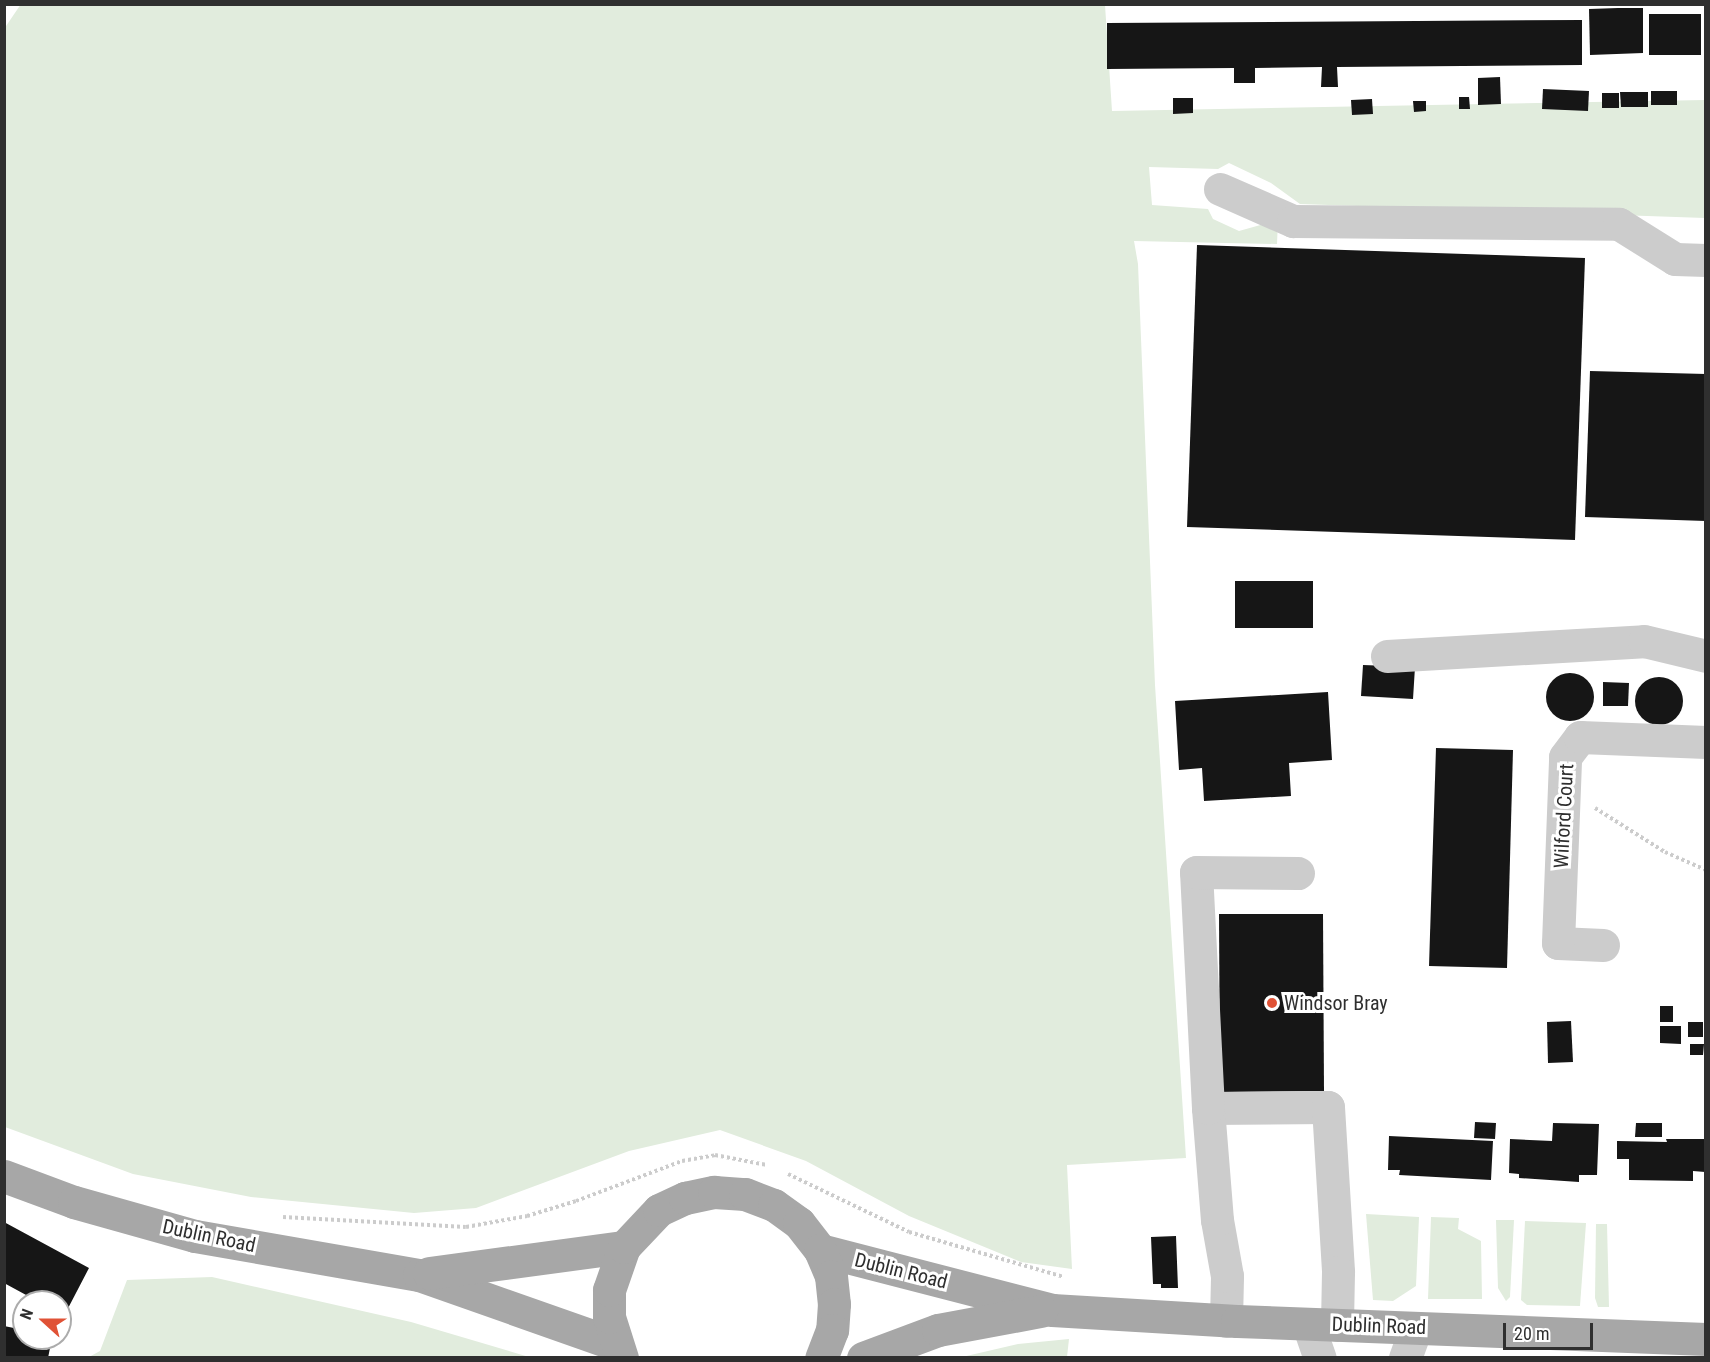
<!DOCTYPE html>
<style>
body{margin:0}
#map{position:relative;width:1710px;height:1362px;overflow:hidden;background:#fff;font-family:"Roboto Condensed",sans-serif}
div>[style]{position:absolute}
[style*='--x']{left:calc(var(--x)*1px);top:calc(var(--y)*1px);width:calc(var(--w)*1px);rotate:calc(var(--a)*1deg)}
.green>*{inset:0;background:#e1ecdd}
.building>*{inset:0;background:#161616}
.round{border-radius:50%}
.path>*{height:4px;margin-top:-2px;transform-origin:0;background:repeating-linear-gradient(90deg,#ccc 0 3px,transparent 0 6px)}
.minor>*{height:33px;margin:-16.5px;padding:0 16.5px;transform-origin:16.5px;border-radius:16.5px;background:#ccc}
.major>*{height:33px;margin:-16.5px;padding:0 16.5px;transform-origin:16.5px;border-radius:16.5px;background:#a7a7a7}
.dots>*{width:16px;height:16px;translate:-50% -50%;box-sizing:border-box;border:3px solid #fff;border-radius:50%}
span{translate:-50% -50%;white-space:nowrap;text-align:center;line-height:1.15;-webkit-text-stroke:6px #fff;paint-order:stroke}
.street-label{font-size:20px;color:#2f2f2f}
.poi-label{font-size:20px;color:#2f2f2f}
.left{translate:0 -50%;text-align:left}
.frame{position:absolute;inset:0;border:6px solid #2f2f2f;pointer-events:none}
.north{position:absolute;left:12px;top:1290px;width:60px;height:60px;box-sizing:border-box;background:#fff;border:2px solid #acacac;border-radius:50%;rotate:291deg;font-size:16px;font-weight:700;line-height:24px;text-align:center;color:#2f2f2f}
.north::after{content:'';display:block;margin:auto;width:21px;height:27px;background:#e05236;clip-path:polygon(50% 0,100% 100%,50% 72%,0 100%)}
.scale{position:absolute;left:1503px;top:1323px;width:90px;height:27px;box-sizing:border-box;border:3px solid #2f2f2f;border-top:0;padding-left:8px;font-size:18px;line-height:21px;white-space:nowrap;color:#2f2f2f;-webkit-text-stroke:4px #fff;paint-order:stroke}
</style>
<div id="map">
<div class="green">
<i style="clip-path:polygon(21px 4px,1105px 5px,1112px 111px,1705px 100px,1705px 218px,1300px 204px,1271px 183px,1229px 163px,1218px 169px,1149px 167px,1152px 205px,1208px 209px,1213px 219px,1239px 231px,1278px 220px,1277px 244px,1134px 241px,1138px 264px,1155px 685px,1186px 1158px,1067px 1165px,1072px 1269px,1021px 1262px,909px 1216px,806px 1161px,720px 1130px,629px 1151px,476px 1208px,414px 1213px,251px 1197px,133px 1174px,5px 1127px,4px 29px)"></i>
<i style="clip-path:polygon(1366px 1214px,1419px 1217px,1416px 1286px,1393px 1301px,1373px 1300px)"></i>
<i style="clip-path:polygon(1431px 1217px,1459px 1218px,1458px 1229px,1481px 1241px,1482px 1299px,1428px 1299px)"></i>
<i style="clip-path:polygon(1496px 1220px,1514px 1220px,1510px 1297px,1506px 1301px,1498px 1288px)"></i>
<i style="clip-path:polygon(1525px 1221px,1586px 1223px,1580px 1306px,1527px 1305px,1521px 1300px)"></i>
<i style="clip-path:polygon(1596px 1224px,1607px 1224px,1609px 1307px,1598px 1307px,1595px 1298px)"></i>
<i style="clip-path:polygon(212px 1277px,411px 1322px,529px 1357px,89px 1357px,100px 1351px,127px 1280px)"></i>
<i style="clip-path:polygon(1069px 1339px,1067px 1357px,962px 1357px,1018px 1344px)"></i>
</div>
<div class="building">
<i style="clip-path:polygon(1618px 8px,1643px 8px,1643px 53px,1590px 55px,1589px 9px)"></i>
<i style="clip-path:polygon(1649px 14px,1701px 14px,1701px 55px,1649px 55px)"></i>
<i style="clip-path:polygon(1582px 20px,1582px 65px,1337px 67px,1338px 87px,1321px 87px,1322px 67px,1255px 68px,1255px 83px,1234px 83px,1234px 68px,1107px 69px,1107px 23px)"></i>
<i style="clip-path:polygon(1500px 77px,1501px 104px,1478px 105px,1478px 78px)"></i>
<i style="clip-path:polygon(1543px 89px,1589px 91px,1588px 111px,1542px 109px)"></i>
<i style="clip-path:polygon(1651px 91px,1677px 91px,1677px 105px,1651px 105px)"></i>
<i style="clip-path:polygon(1620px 92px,1648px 92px,1648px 107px,1621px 107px)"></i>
<i style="clip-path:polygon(1602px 93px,1619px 93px,1619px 108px,1602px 108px)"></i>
<i style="clip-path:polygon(1459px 97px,1469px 97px,1470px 109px,1459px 109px)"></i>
<i style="clip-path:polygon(1173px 98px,1193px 98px,1193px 113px,1173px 114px)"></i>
<i style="clip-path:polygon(1372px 99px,1373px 114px,1352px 115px,1351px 100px)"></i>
<i style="clip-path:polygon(1413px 101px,1426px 101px,1426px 111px,1414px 112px)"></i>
<i style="clip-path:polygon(1197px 245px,1585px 258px,1575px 540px,1187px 527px)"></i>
<i style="clip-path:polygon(1590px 371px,1706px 374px,1706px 521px,1585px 517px)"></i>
<i style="clip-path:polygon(1235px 581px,1313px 581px,1313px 628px,1235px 628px)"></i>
<i style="clip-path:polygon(1363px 665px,1415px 667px,1413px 699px,1361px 696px)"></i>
<i class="round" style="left:1546px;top:673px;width:48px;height:48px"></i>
<i class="round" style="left:1635px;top:677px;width:48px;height:48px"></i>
<i style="clip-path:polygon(1603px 682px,1629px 683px,1628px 706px,1603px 706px)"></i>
<i style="clip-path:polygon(1328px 692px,1332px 760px,1289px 763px,1291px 796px,1204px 801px,1202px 768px,1179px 770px,1175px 701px)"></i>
<i style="clip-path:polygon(1436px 748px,1513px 750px,1507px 968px,1429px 966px)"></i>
<i style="clip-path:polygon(1219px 914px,1323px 914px,1324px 1091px,1220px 1092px)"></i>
<i style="clip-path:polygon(1660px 1006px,1673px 1006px,1673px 1022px,1660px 1022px)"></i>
<i style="clip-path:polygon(1571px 1021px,1573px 1062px,1548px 1063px,1547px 1022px)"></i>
<i style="clip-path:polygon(1688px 1022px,1703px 1022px,1703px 1037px,1688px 1037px)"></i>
<i style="clip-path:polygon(1660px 1026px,1681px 1026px,1681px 1044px,1660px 1043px)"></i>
<i style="clip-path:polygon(1690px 1044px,1704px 1044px,1703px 1055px,1690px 1055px)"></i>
<i style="clip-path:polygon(1475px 1122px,1496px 1123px,1495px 1139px,1474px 1138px)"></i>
<i style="clip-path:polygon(1553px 1123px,1599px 1124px,1597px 1175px,1579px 1175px,1579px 1182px,1519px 1178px,1519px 1174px,1509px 1173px,1510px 1139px,1552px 1141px)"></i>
<i style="clip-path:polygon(1636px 1123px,1662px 1123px,1662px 1137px,1635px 1137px)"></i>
<i style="clip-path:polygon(1389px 1136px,1493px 1141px,1491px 1180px,1399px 1175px,1400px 1170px,1388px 1170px)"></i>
<i style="clip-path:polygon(1666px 1139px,1705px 1139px,1705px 1172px,1693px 1171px,1693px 1181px,1629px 1180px,1629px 1159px,1617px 1159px,1617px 1141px,1667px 1142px)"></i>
<i style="clip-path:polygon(4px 1222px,89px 1268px,64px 1316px,60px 1302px,39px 1302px,4px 1283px)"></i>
<i style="clip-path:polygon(1176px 1236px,1178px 1288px,1161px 1288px,1161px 1284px,1153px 1284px,1151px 1237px)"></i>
<i style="clip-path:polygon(4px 1326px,24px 1330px,24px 1338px,52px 1338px,48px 1358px,4px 1358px)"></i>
</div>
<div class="path">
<i style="--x:1595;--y:808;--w:83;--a:32.2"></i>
<i style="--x:1665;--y:852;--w:45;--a:23.7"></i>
<i style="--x:788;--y:1174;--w:134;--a:25.6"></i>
<i style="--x:909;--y:1232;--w:161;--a:16.2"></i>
<i style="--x:283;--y:1217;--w:183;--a:3.1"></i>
<i style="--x:466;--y:1227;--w:62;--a:-10.2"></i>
<i style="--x:527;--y:1216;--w:51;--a:-17"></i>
<i style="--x:576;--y:1201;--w:113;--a:-20.7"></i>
<i style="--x:682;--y:1161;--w:34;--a:-10"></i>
<i style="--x:715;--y:1155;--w:53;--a:10.9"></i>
</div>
<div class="minor">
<i style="--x:1220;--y:189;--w:80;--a:23.7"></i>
<i style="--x:1293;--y:221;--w:326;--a:0.5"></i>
<i style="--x:1619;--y:224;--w:66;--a:32"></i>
<i style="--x:1675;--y:259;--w:31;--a:2"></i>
<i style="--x:1387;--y:656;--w:257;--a:-3.3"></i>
<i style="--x:1644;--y:641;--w:64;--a:13.6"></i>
<i style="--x:1603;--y:945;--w:45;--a:-177.5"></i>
<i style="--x:1558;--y:943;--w:186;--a:-87.8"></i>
<i style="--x:1565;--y:757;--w:25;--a:-53"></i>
<i style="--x:1580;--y:737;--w:126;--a:2.3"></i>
<i style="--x:1208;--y:1108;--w:120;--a:-0.5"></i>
<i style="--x:1328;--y:1107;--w:165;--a:86.5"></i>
<i style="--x:1338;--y:1272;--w:53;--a:91.1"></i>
<i style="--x:1226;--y:1321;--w:45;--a:-88.7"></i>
<i style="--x:1227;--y:1276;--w:57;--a:-100.1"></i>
<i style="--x:1217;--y:1220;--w:112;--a:-94.6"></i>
<i style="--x:1208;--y:1108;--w:236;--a:-92.9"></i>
<i style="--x:1196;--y:872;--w:102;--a:0.6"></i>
<i style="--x:1308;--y:1324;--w:36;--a:71"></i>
<i style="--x:1405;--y:1358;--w:32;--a:-70"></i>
</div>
<div class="major">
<i style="--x:4;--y:1176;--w:75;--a:20.4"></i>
<i style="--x:74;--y:1202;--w:126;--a:15.7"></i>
<i style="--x:195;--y:1236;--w:227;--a:9.9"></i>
<i style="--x:419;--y:1275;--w:208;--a:19.4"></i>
<i style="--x:820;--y:1250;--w:240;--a:14.5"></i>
<i style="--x:1052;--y:1310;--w:185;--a:3.4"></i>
<i style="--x:1237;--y:1321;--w:469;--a:2.2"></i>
<i style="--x:429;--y:1273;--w:197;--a:-7.6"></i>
<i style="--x:622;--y:1358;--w:43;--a:-107.6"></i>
<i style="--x:609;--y:1317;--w:27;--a:-90"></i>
<i style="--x:609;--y:1290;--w:46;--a:-70.8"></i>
<i style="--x:624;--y:1247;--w:51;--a:-46.6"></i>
<i style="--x:659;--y:1210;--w:29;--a:-25"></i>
<i style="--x:685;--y:1198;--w:30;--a:-12"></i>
<i style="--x:714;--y:1192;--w:31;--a:4"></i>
<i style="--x:745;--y:1194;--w:31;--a:21"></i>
<i style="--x:774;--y:1205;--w:31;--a:36"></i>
<i style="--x:799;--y:1223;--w:34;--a:52"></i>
<i style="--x:820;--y:1250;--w:28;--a:67"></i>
<i style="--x:831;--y:1276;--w:28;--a:84"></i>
<i style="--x:834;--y:1304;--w:26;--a:94"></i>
<i style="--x:832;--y:1330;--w:30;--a:111"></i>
<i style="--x:863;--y:1358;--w:80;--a:-20.5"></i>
<i style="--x:938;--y:1330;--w:105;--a:-10.5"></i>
</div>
<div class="dots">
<i style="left:1272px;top:1003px;background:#e05236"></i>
</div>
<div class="street-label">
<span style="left:1564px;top:816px;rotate:-87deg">Wilford Court</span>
<span style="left:209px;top:1236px;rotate:12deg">Dublin Road</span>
<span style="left:901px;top:1271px;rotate:14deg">Dublin Road</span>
<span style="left:1379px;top:1326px;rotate:2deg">Dublin Road</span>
</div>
<div class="poi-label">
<span class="left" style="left:1284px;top:1003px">Windsor Bray</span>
</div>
<div class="frame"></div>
<div class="north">N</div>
<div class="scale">20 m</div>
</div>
